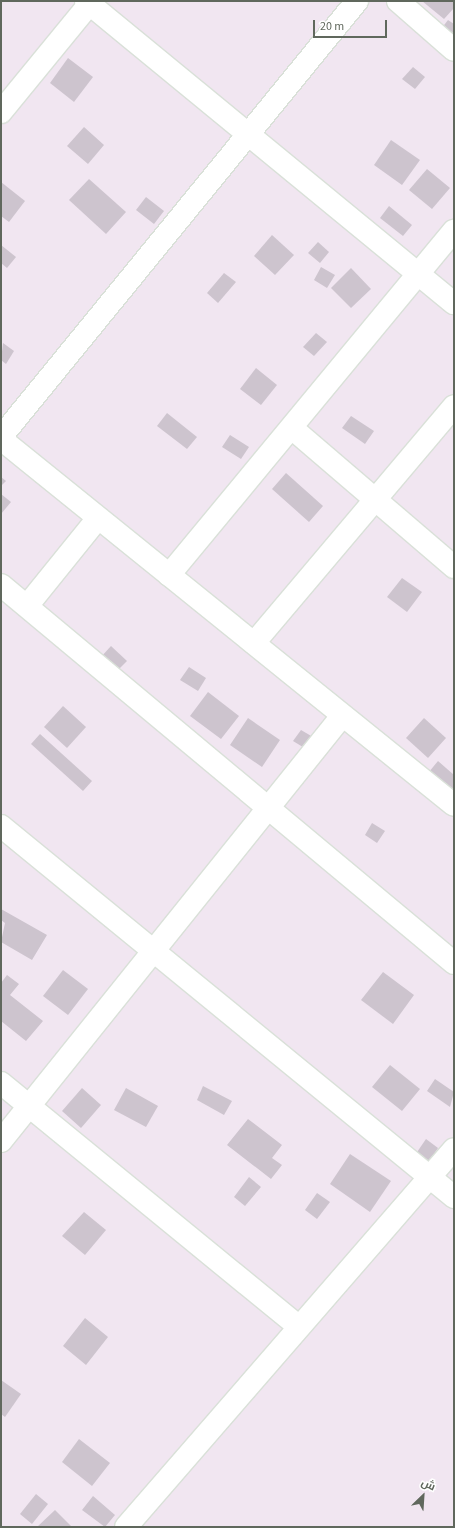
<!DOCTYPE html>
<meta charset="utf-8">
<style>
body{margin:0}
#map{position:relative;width:455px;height:1528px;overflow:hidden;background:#f1e6f1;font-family:"Source Sans 3",Cairo,sans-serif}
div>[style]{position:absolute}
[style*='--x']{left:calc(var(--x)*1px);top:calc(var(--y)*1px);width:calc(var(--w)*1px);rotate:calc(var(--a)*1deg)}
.building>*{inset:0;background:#cdc4ce}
.roads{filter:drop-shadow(1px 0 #d9e0d8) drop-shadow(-1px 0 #d9e0d8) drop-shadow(0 1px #d9e0d8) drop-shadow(0 -1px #d9e0d8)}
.minor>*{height:22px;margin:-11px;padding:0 11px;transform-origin:11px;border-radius:11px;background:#fff}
span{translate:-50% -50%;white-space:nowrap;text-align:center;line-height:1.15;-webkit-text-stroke:3px #fff;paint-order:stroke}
.frame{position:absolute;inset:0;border:2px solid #60685d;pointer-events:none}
.north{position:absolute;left:403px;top:1476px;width:40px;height:40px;-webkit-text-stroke:3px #fff;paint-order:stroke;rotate:25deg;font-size:11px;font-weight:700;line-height:16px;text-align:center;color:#60685d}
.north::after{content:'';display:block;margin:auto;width:14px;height:18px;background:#60685d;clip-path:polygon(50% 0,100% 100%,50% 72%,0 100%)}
.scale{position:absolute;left:313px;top:20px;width:74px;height:18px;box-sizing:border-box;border:2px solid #60685d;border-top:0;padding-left:5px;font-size:12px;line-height:14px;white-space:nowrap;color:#60685d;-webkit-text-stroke:3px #fff;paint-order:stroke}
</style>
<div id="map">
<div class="building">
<i style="clip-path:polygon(422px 1px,454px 1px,454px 8px,444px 19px)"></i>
<i style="clip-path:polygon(448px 20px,454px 24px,454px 39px,441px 29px)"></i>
<i style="clip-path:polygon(68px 58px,93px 77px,74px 102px,50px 83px)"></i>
<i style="clip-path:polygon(413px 67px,425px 77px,415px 89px,402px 79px)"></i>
<i style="clip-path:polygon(84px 127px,104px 145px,88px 164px,67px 146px)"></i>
<i style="clip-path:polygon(391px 140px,420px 160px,402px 185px,374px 165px)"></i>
<i style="clip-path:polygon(427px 169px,450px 188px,432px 209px,409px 190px)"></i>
<i style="clip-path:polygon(89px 179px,126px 212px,106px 234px,69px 200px)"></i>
<i style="clip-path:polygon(1px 182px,25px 201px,9px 222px,1px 216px)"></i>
<i style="clip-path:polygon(146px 197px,164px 211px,154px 224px,136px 210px)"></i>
<i style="clip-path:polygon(389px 206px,412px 225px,403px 236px,380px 218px)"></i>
<i style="clip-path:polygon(272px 235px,294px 255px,275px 275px,254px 256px)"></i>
<i style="clip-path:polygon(318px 242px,329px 252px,320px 263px,308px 253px)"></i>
<i style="clip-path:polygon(1px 245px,16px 257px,7px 268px,1px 263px)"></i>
<i style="clip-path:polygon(321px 267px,335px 275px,327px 288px,314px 280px)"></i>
<i style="clip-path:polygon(351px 268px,371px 289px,351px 308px,331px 288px)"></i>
<i style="clip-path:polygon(224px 273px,236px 282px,218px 303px,207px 293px)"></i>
<i style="clip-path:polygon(316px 333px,327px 342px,314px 356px,303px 347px)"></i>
<i style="clip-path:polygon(3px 343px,14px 351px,6px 364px,1px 360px)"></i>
<i style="clip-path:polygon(256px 368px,277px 385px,261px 405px,240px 389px)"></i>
<i style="clip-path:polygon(167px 413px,197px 437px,187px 449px,157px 426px)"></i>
<i style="clip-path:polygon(351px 416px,374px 431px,365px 444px,342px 428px)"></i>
<i style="clip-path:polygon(230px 435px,249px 447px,241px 459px,222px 447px)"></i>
<i style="clip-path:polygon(286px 473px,323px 506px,309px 522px,272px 489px)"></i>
<i style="clip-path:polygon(1px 477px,6px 481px,1px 486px)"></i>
<i style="clip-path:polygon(1px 494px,11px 502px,1px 514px)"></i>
<i style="clip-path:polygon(402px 578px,422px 592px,407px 612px,387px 597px)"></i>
<i style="clip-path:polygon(111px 646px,127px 661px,117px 671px,101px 657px)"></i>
<i style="clip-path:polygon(189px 667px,206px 678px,198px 691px,180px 680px)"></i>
<i style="clip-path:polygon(208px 692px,239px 716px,221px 739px,190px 716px)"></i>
<i style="clip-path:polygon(63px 706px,86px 727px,67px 748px,44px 727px)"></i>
<i style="clip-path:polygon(248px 718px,280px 740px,262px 767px,230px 745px)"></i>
<i style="clip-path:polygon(424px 718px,446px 738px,428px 758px,406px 738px)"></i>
<i style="clip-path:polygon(301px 730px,318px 740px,311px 752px,293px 741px)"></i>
<i style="clip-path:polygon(40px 734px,92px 781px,83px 791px,31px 744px)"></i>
<i style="clip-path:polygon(438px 761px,454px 775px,454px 791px,448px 798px,424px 778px)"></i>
<i style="clip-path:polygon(372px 823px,385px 831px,377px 843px,365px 835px)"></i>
<i style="clip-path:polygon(1px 909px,47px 935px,32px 960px,1px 942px,5px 923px,1px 920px)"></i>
<i style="clip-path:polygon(63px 970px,88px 989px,68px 1015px,43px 996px)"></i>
<i style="clip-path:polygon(383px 972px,414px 995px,393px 1024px,361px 1000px)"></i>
<i style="clip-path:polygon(7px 975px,19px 984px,10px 995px,43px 1021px,26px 1041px,1px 1021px,1px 983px)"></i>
<i style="clip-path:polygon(390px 1065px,420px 1089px,402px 1111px,372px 1087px)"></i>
<i style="clip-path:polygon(435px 1079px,454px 1092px,450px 1107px,427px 1091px)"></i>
<i style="clip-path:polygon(203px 1086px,232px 1101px,224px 1115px,197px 1100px)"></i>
<i style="clip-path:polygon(82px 1088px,101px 1105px,81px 1128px,62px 1111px)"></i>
<i style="clip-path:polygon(126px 1088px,158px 1106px,146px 1127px,114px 1110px)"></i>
<i style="clip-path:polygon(248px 1119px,282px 1145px,272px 1158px,282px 1165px,271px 1179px,227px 1145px)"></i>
<i style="clip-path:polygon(426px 1139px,438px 1148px,426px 1166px,413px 1158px)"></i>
<i style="clip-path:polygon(350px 1154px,391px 1181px,370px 1212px,330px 1184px)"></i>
<i style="clip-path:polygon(249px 1177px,261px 1187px,245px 1206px,234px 1197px)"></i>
<i style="clip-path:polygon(317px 1193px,330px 1202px,317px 1219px,305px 1210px)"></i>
<i style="clip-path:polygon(84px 1212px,106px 1230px,85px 1255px,62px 1236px)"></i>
<i style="clip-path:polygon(85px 1318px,108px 1337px,86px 1365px,63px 1346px)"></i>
<i style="clip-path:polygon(1px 1380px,21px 1394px,5px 1417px,1px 1414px)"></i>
<i style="clip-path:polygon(79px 1439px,110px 1463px,92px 1486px,62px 1462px)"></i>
<i style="clip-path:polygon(36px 1494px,48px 1504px,32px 1524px,20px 1514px)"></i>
<i style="clip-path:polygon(93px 1496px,115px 1515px,105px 1527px,82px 1510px)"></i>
<i style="clip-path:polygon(55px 1510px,72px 1527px,37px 1527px)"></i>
</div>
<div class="roads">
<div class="minor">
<i style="--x:86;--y:1;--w:476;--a:39.4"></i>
<i style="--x:398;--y:1;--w:74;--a:41.2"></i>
<i style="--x:1;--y:112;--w:144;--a:-50.7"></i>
<i style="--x:293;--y:429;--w:212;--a:40.6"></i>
<i style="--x:1;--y:437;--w:563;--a:-50.77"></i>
<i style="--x:1;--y:439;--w:582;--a:38.94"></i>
<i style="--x:169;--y:575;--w:447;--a:-50.4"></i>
<i style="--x:1;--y:585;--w:590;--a:39.84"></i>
<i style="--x:27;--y:606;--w:113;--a:-51.1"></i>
<i style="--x:254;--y:643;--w:310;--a:-49.8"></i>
<i style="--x:1;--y:826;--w:586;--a:39.32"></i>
<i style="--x:1;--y:1083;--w:385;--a:39.3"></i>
<i style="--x:1;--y:1141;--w:545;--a:-51.26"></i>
<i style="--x:126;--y:1527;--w:500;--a:-49.05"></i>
</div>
</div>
<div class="frame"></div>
<div class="north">ش</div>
<div class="scale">20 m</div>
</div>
